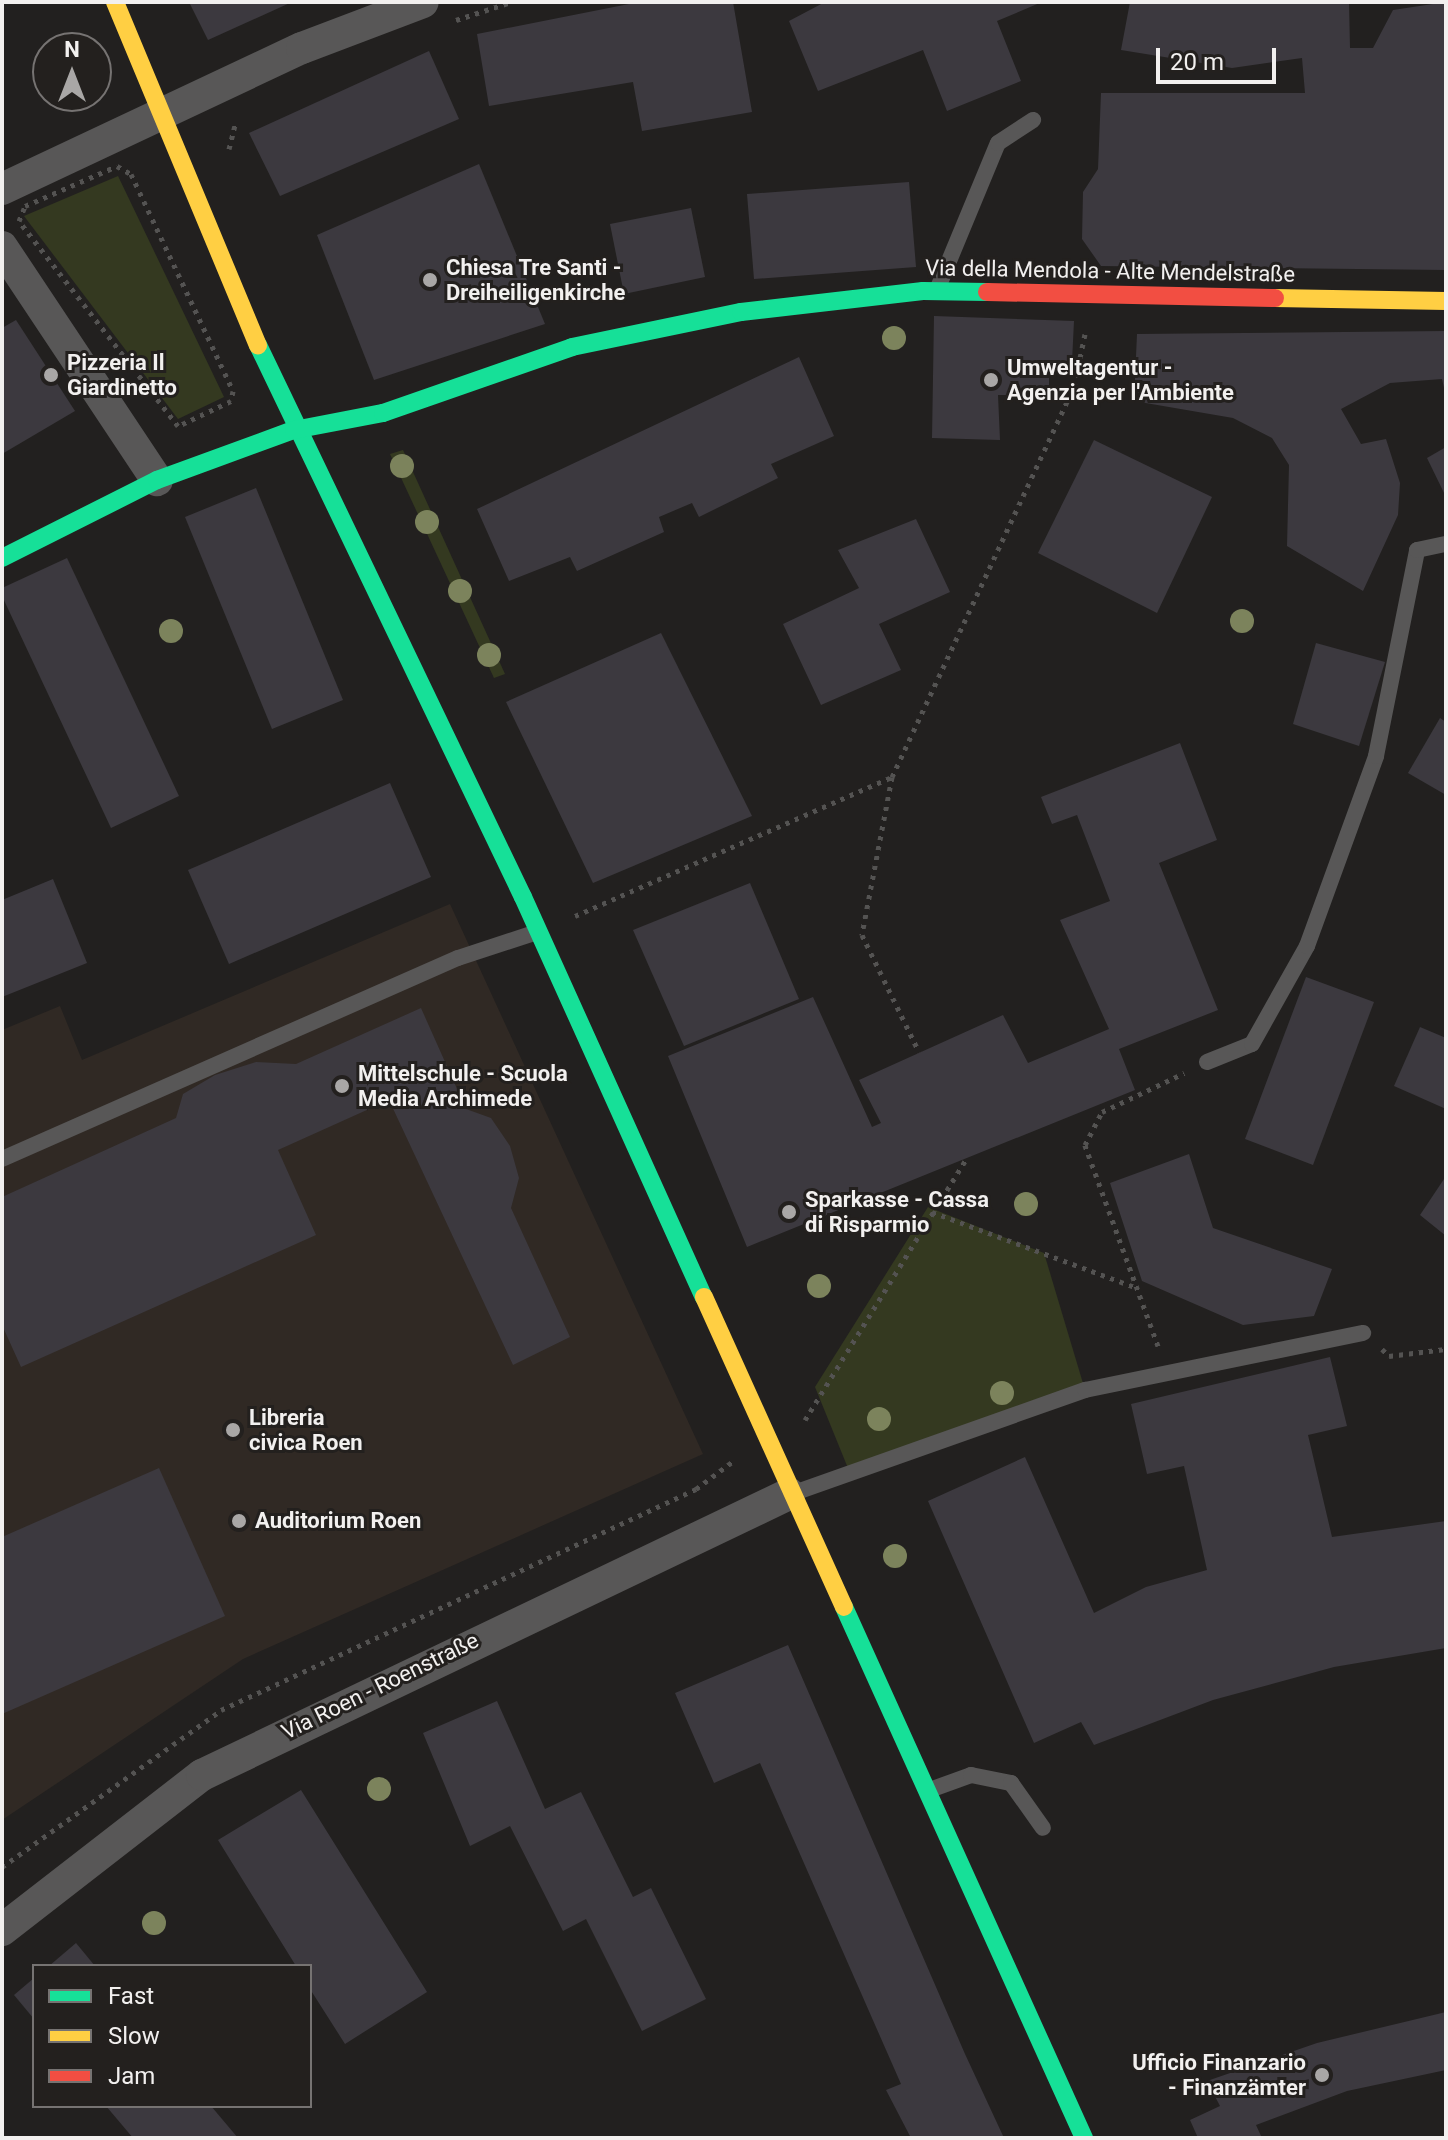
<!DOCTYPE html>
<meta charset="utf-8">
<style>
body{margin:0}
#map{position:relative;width:1448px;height:2140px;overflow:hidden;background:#22201f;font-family:Roboto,sans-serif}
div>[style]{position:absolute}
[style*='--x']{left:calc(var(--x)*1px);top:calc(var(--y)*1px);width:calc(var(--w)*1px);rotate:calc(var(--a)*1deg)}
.built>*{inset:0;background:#302924}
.green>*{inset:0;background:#343920}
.building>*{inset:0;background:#3c393f}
.path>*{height:5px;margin-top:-2.5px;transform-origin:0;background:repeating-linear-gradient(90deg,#545352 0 4px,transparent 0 10px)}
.lane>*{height:16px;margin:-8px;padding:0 8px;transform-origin:8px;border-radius:8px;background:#585757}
.street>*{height:32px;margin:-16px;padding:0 16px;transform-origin:16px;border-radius:16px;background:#585757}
.fast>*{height:18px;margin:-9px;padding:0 9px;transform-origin:9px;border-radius:9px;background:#16e098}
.slow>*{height:18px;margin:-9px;padding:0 9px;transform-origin:9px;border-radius:9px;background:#ffcf43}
.jam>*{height:18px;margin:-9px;padding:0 9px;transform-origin:9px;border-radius:9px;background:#f24e42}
.trees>*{width:24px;height:24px;margin:-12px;border-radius:50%;background:#7c835c}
.dots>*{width:22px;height:22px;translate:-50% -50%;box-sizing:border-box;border:4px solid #23201e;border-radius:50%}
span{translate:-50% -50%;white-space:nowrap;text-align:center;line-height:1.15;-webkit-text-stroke:6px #23201e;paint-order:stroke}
.poi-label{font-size:22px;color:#f2f0ef;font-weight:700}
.left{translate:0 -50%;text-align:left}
.right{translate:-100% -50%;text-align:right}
.street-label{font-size:22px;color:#f2f0ef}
.frame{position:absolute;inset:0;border:4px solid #f2f0ef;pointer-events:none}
.legend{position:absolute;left:32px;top:1964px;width:280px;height:144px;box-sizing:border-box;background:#23201e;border:2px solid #767372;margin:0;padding:10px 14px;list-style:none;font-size:24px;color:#f2f0ef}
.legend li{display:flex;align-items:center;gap:16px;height:40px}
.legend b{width:40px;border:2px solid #767372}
.north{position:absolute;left:32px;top:32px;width:80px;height:80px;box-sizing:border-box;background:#23201e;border:2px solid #767372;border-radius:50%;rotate:0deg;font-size:22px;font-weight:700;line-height:32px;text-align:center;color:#f2f0ef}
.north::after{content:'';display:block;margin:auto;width:28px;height:36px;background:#a9a7a6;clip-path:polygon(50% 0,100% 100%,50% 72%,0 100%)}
.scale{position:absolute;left:1156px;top:48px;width:120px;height:36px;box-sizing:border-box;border:4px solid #f2f0ef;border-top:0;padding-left:10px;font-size:24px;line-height:28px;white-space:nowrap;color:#f2f0ef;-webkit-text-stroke:6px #23201e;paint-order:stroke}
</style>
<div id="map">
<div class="built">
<i style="clip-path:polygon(450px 904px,703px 1454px,243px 1659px,2px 1820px,2px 1030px,60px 1006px,82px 1060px)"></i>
</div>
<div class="green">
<i style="clip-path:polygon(118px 176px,224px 397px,178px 419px,24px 216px)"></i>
<i style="clip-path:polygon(403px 450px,505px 674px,494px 678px,390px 454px)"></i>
<i style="clip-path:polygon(928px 1207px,1044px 1253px,1085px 1390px,852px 1478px,815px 1387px)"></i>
</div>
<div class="building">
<i style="clip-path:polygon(189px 2px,292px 2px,208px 40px)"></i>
<i style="clip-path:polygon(639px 2px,733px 2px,752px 112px,642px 131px,633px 82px,489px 106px,477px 34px)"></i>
<i style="clip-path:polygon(825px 2px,1042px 2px,997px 21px,1021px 81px,947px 111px,923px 50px,818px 91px,789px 21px)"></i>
<i style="clip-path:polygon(1130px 2px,1349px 2px,1350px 48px,1373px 48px,1393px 10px,1446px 2px,1446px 270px,1101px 266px,1082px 239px,1083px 192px,1098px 169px,1101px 93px,1305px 93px,1302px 58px,1232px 68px,1121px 50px)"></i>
<i style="clip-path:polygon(429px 51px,459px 119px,280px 196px,249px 133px)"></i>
<i style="clip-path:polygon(479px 164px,545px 324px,374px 380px,317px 235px)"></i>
<i style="clip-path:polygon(909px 182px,916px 267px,754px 279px,747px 194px)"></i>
<i style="clip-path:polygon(691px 208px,705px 277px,624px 294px,610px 224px)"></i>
<i style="clip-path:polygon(934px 316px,1074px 321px,1072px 362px,1049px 365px,1049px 395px,998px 395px,1000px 440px,932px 438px)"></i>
<i style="clip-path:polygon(16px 320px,75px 411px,2px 454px,2px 328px)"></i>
<i style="clip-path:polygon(1446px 331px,1446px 397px,1442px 379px,1390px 383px,1341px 409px,1361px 444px,1386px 439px,1400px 483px,1398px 515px,1363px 591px,1287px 546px,1289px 465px,1272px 438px,1233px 418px,1134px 401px,1137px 334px)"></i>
<i style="clip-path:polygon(799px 357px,834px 436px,771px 464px,778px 478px,699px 517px,692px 503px,659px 517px,664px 532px,577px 571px,570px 557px,509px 581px,477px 509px)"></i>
<i style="clip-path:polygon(1094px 440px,1212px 497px,1157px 613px,1038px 553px)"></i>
<i style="clip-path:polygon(1446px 447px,1446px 497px,1427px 458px)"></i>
<i style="clip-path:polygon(256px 488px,343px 700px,272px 729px,185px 517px)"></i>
<i style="clip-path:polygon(916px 519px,950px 592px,879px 624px,901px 670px,821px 705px,783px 624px,859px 588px,838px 550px)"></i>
<i style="clip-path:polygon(67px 558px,179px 796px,111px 828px,2px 596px,2px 588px)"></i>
<i style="clip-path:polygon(661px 633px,752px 816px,593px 883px,506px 702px)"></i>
<i style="clip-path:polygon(1316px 643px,1385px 662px,1359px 746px,1293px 724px)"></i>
<i style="clip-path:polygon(1440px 718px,1446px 722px,1446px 795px,1408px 773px)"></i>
<i style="clip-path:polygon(1180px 743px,1217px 840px,1159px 863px,1218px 1010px,1119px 1049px,1135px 1090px,747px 1247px,668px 1056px,813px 997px,872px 1127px,881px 1123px,859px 1080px,1003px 1015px,1028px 1063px,1109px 1029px,1060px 920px,1110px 901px,1077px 815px,1052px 824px,1041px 797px)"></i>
<i style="clip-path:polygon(390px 783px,431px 877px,229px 964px,188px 870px)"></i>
<i style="clip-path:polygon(53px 879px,87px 963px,2px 997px,2px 900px)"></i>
<i style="clip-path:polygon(750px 883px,799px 999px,684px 1046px,633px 930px)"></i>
<i style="clip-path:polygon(1306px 977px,1374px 1002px,1313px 1165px,1245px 1139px)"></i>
<i style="clip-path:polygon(421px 1008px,466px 1109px,491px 1118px,510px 1146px,519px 1178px,511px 1208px,570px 1337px,513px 1365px,389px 1100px,278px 1150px,316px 1235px,21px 1367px,2px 1325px,2px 1197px,176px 1118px,183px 1094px,215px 1075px,256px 1062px,296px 1064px)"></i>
<i style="clip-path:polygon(1420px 1027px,1446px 1038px,1446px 1109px,1394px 1086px)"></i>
<i style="clip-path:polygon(1189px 1154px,1213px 1228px,1332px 1269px,1314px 1316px,1243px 1325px,1142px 1281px,1110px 1183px)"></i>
<i style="clip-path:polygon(1446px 1176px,1446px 1236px,1420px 1215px)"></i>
<i style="clip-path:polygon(1330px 1357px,1347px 1426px,1308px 1435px,1332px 1537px,1446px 1521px,1446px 1648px,1334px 1667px,1213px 1700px,1094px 1745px,1081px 1722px,1034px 1743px,928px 1501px,1025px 1457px,1094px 1613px,1146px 1587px,1207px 1570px,1184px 1466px,1147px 1474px,1131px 1404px)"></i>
<i style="clip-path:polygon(159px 1468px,225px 1616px,2px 1714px,2px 1537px)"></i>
<i style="clip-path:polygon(788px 1645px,965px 2054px,1004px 2138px,911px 2138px,886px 2090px,901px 2084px,760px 1763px,714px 1783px,675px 1693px)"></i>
<i style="clip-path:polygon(497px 1701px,545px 1809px,581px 1792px,633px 1897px,651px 1888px,706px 1999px,642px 2031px,586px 1919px,563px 1931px,510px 1826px,470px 1846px,423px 1733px)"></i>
<i style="clip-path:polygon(301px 1790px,427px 1992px,345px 2044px,310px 1989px,310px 1966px,296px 1966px,218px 1840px)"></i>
<i style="clip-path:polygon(76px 1943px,95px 1966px,49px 1966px)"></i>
<i style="clip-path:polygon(34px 1978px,34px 2019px,14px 1995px)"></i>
<i style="clip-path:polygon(1446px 2012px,1446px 2070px,1347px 2091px,1256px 2125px,1262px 2138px,1198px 2138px,1190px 2120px,1220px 2106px,1207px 2081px,1317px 2043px)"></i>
<i style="clip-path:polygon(106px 2106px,211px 2106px,238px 2138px,133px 2138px)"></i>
</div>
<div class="path">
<i style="--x:456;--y:20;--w:58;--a:-18.1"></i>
<i style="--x:229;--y:149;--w:29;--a:-76"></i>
<i style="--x:117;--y:166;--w:16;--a:30"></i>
<i style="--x:131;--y:174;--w:240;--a:64.8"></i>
<i style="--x:233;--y:391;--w:10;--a:101"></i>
<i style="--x:231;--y:401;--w:59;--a:154.7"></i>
<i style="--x:178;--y:426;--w:259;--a:-127.8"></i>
<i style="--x:19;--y:221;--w:16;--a:-68"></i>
<i style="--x:25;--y:206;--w:100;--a:-23.5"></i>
<i style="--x:892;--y:777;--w:161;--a:100.8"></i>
<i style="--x:862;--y:935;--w:130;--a:64"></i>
<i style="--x:575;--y:916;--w:346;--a:-23.7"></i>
<i style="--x:892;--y:777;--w:430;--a:-65"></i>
<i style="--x:1074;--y:387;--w:54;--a:-78.3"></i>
<i style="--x:932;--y:1212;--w:219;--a:20.3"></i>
<i style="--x:1158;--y:1346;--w:214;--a:-110"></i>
<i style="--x:1085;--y:1145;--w:37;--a:-63"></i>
<i style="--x:1102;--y:1112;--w:91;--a:-25.4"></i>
<i style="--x:1382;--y:1349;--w:10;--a:45"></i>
<i style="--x:1389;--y:1356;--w:57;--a:-7"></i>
<i style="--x:805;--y:1420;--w:308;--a:-58.3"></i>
<i style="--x:2;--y:1867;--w:269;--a:-35.6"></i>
<i style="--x:221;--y:1710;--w:524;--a:-24.95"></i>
<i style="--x:696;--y:1489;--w:45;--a:-36.9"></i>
</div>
<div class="lane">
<i style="--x:937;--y:290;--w:159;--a:-67.5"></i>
<i style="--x:998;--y:143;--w:42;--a:-33.3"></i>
<i style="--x:1207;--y:1062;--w:48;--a:-21.8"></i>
<i style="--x:1252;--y:1044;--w:112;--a:-60.7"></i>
<i style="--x:1307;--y:946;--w:202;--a:-70"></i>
<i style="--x:1376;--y:756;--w:210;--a:-78.7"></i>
<i style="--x:1417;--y:550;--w:30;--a:-12"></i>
<i style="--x:2;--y:1159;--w:498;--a:-23.8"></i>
<i style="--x:458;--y:958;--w:83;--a:-18.2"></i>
<i style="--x:794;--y:1493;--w:309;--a:-19.5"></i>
<i style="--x:1085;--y:1390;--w:284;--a:-11.6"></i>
<i style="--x:927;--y:1791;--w:47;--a:-20"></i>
<i style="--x:971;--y:1775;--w:41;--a:11.3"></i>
<i style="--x:1011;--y:1783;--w:55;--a:54.6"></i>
</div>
<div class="street">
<i style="--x:2;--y:189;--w:331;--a:-25.2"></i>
<i style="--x:302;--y:48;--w:129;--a:-20.8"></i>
<i style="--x:2;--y:247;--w:280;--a:56.4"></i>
<i style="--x:2;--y:1930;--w:253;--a:-37.8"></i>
<i style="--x:202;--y:1775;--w:651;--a:-25.58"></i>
</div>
<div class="fast">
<i style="--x:258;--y:345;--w:612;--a:64.36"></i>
<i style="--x:523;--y:897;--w:439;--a:65.7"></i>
<i style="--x:2;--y:558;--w:174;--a:-26.7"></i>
<i style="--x:157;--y:480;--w:146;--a:-20.1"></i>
<i style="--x:294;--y:430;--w:91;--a:-10.8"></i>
<i style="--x:383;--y:413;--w:200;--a:-19.2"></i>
<i style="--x:572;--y:347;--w:173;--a:-11.7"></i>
<i style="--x:741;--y:312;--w:183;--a:-6.6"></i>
<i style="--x:923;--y:291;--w:64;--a:0.9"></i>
<i style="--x:844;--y:1607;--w:583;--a:65.68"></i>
</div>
<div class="slow">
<i style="--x:115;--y:2;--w:372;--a:67.4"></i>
<i style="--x:1275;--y:298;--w:171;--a:1"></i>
<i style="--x:704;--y:1297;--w:340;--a:65.7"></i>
</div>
<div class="jam">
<i style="--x:987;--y:292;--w:288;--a:1.2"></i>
</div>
<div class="trees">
<i style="left:894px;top:338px"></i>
<i style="left:402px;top:466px"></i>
<i style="left:427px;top:522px"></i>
<i style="left:460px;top:591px"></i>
<i style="left:1242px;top:621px"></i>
<i style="left:171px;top:631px"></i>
<i style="left:489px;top:655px"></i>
<i style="left:1026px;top:1204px"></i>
<i style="left:819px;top:1286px"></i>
<i style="left:1002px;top:1393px"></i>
<i style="left:879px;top:1419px"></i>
<i style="left:895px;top:1556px"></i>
<i style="left:379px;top:1789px"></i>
<i style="left:154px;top:1923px"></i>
</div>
<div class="dots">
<i style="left:430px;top:280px;background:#a9a7a6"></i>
<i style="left:51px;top:375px;background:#a9a7a6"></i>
<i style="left:991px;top:380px;background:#a9a7a6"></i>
<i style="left:342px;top:1086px;background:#a9a7a6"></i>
<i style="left:789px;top:1212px;background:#a9a7a6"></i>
<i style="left:233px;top:1430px;background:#a9a7a6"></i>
<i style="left:239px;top:1521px;background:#a9a7a6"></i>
<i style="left:1322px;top:2075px;background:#a9a7a6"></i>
</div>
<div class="poi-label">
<span class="left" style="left:446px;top:280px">Chiesa Tre Santi -<br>Dreiheiligenkirche</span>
<span class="left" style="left:67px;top:375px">Pizzeria Il<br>Giardinetto</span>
<span class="left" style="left:1007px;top:380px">Umweltagentur -<br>Agenzia per l'Ambiente</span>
<span class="left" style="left:358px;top:1086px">Mittelschule - Scuola<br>Media Archimede</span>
<span class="left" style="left:805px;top:1212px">Sparkasse - Cassa<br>di Risparmio</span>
<span class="left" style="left:249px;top:1430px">Libreria<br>civica Roen</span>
<span class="left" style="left:255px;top:1521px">Auditorium Roen</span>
<span class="right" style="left:1306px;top:2075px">Ufficio Finanzario<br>- Finanzämter</span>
</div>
<div class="street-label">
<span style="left:1110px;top:271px;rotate:1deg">Via della Mendola - Alte Mendelstraße</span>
<span style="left:380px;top:1686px;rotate:-26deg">Via Roen - Roenstraße</span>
</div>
<div class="frame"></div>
<ul class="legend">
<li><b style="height:10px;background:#16e098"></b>Fast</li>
<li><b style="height:10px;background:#ffcf43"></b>Slow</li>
<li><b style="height:10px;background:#f24e42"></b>Jam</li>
</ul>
<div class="north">N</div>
<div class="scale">20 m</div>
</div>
